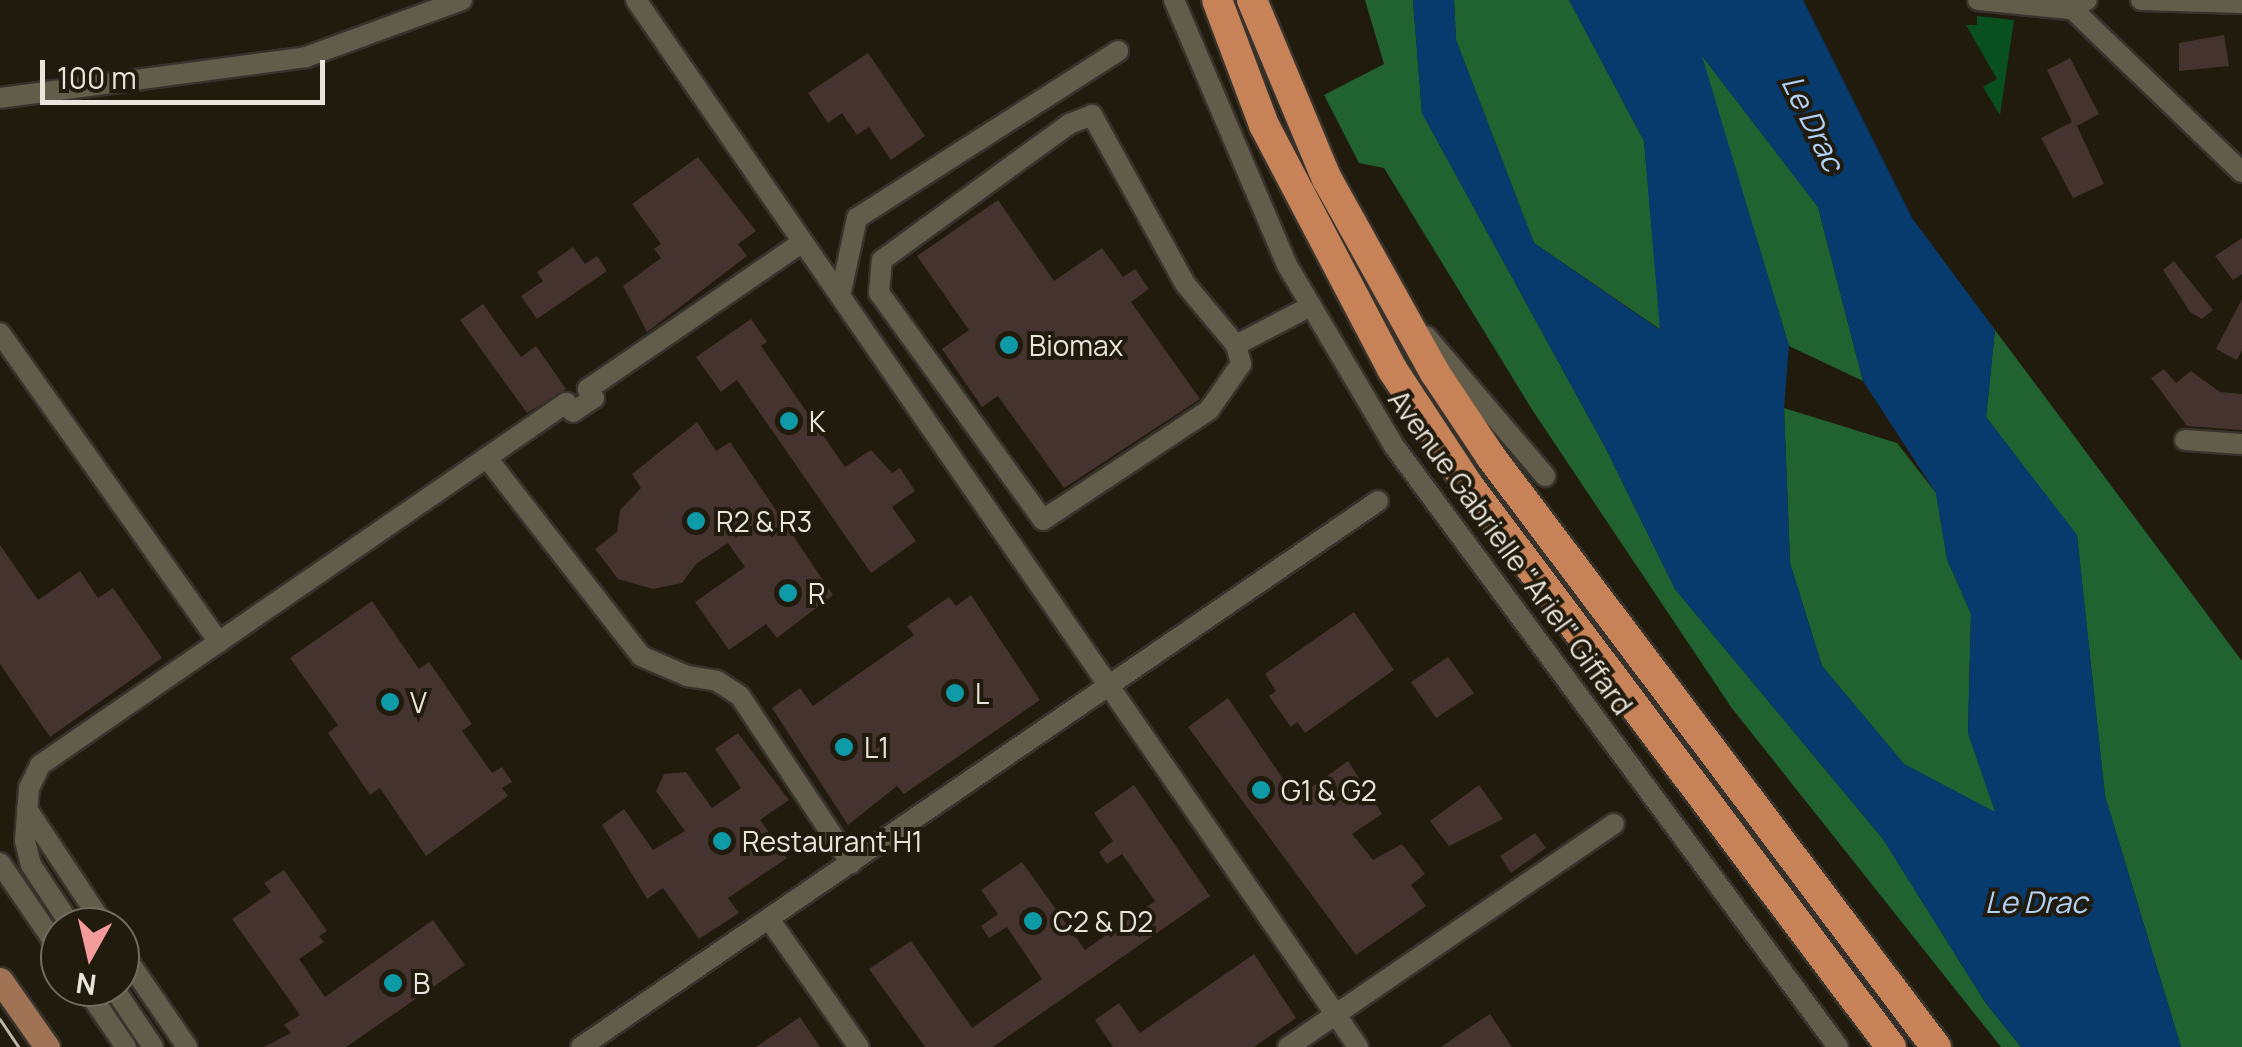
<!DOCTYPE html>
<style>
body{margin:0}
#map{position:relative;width:2242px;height:1047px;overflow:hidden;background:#211b0d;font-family:Manrope,sans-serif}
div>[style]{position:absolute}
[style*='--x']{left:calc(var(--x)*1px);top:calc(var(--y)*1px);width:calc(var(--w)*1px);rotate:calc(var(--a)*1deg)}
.green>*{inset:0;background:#095020}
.forest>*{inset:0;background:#216231}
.water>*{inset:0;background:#073b6e}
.building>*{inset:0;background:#45332f}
.roads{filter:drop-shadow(2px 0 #37332c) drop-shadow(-2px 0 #37332c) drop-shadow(0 2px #37332c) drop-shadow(0 -2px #37332c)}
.minor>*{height:20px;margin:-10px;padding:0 10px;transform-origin:10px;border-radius:10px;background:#625c4b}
.major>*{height:25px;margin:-12.5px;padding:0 12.5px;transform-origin:12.5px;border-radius:12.5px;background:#9f7353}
.highway>*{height:30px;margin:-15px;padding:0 15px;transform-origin:15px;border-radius:15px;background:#c88258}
.tram>*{height:2.5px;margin:-1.25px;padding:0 1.25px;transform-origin:1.25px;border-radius:1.25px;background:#bcb7ad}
.dots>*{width:28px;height:28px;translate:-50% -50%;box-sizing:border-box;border:5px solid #211b0d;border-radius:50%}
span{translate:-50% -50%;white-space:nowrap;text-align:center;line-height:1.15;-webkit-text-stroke:8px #211b0d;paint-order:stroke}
.poi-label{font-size:28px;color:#e9e5dc}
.left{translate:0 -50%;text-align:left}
.street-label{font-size:28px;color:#e9e5dc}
.water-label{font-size:30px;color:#b2d1f7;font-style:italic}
.north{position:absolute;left:40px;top:907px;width:100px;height:100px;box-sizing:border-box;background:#211b0d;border:2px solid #716c60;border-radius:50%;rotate:188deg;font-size:28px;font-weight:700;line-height:40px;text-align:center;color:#e9e5dc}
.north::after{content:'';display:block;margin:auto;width:35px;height:45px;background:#f59b9c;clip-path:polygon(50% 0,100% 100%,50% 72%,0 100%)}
.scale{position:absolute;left:40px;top:60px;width:285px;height:45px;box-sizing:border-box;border:5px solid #e9e5dc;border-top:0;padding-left:12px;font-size:30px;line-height:35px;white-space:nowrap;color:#e9e5dc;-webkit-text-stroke:8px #211b0d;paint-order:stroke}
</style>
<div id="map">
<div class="green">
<i style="clip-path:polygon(1977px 16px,2014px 20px,2000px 115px,1983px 87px,1997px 79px,1966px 25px,1977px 25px)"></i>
</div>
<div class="forest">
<i style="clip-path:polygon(1365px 0,1413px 0,1422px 113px,1605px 447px,1675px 589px,1883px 839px,1985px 1002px,2021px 1047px,2001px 1047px,1731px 707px,1531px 408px,1384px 168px,1359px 163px,1324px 95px,1384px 64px)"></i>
<i style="clip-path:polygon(1454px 0,1569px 0,1644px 141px,1661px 330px,1534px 243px,1456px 40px)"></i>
<i style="clip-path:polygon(1700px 53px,1818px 207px,1863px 381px,1789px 346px)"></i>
<i style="clip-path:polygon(1995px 330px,2242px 661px,2242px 1047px,2181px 1047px,2105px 796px,2077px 536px,1986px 417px)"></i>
<i style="clip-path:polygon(1784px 408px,1897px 443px,1936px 493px,1947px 559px,1971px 614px,1968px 733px,1996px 813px,1904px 764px,1822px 666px,1790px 563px)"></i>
</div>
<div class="water">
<i style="clip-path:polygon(evenodd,1413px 0,1454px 0,1456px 40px,1534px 243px,1660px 330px,1644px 141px,1569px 0,1803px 0,1912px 218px,1995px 330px,1986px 417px,2077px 535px,2105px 796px,2181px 1047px,2021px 1047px,1985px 1002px,1883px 839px,1675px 589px,1605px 447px,1422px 113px,1413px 0,1702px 56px,1818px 207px,1863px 381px,1936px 493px,1947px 559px,1971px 614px,1968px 733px,1995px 812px,1904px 764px,1822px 666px,1790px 563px,1784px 408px,1789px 346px,1702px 56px)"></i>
</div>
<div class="building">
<i style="clip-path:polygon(2224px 35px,2229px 66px,2179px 71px,2179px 43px)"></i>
<i style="clip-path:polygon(868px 53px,925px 136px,891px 160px,869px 127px,857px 135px,842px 113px,828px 123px,808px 93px)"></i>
<i style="clip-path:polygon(2070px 58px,2099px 114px,2077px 126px,2104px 184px,2073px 198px,2041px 138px,2072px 122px,2047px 70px)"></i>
<i style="clip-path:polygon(698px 157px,756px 231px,738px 244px,747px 256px,647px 332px,623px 286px,661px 258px,654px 249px,661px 244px,632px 204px)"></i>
<i style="clip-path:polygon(998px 200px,1054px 281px,1102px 248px,1123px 277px,1135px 269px,1149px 289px,1131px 302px,1200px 399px,1064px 488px,998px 396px,982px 407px,942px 349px,969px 330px,917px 256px)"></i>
<i style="clip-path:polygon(2242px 238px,2242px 274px,2233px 280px,2215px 256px)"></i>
<i style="clip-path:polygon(573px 247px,585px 264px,597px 256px,607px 271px,537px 319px,521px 296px,543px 281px,537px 272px)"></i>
<i style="clip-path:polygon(2174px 261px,2213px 310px,2202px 319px,2190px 312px,2163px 270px)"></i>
<i style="clip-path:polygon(2242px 299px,2242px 350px,2237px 360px,2216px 349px)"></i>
<i style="clip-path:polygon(483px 304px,521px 357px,536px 346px,566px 389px,527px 413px,460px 320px)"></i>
<i style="clip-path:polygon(751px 319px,767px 342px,761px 346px,845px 467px,871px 450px,892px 473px,900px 468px,915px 491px,892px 507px,916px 541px,871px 573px,737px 380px,721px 392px,696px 357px)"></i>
<i style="clip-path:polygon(2164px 369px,2176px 383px,2191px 371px,2220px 392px,2242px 394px,2242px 430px,2187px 426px,2151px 378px)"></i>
<i style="clip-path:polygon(697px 422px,716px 451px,730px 442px,833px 595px,777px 638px,766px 624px,729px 650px,695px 602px,745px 567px,728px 543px,696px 564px,682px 583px,653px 589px,618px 579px,595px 549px,617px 532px,620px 510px,641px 488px,632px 474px)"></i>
<i style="clip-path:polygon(0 545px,38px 600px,80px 571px,98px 598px,113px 588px,162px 658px,50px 737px,0 664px)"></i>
<i style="clip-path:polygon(971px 595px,1040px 700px,904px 794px,897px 786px,848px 825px,772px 708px,800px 688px,813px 706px,914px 635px,907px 626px,949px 597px,956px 606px)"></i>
<i style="clip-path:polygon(372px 601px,419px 669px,429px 662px,472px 724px,462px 731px,492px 773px,502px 767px,512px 782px,502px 788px,508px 796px,426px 856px,380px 788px,370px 795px,328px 733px,338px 725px,290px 658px)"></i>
<i style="clip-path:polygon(1354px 612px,1394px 670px,1305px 733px,1297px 722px,1291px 727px,1269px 696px,1276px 691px,1265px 674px)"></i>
<i style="clip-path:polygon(1448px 657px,1474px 693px,1436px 718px,1411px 682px)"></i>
<i style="clip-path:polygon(1228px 698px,1296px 798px,1348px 761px,1382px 814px,1352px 834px,1373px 860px,1402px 844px,1425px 874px,1411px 885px,1426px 906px,1356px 955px,1188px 727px)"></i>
<i style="clip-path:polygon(738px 733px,789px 800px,760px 820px,787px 858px,728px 898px,739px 913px,699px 939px,663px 888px,647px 899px,602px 825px,624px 809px,653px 850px,685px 831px,656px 791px,664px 774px,686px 772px,712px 808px,741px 788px,715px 749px)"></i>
<i style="clip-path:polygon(1134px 785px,1210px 896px,993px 1047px,925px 1047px,869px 969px,911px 941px,972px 1028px,1042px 979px,1007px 927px,989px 938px,981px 926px,998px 914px,981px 890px,1022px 862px,1085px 950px,1155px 901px,1122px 854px,1107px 864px,1099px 852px,1113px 841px,1094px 813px)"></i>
<i style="clip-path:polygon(1479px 785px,1503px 819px,1449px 846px,1430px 821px)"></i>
<i style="clip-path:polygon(1535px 833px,1546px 848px,1511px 873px,1500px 856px)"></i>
<i style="clip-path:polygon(284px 870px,327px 931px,319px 936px,324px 942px,299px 959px,325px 997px,433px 920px,465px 965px,346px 1047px,264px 1047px,291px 1033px,284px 1025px,300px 1015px,232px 919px,271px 892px,264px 883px)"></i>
<i style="clip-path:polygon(1254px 954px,1296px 1018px,1254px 1047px,1113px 1047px,1095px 1020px,1119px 1003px,1140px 1033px)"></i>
<i style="clip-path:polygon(1490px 1014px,1512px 1047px,1441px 1047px,1470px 1027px)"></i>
<i style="clip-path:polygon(800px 1017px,820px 1047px,756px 1047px,781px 1030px)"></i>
</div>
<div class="roads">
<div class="minor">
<i style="--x:636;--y:0;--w:1272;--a:55.41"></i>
<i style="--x:1174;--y:0;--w:288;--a:66.9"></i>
<i style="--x:1287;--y:265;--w:210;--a:59.4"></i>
<i style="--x:1394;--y:446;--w:747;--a:53.54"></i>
<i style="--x:1978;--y:0;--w:92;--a:5.6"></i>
<i style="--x:2070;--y:9;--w:19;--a:-28"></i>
<i style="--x:2063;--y:0;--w:248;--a:43.9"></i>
<i style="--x:2141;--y:0;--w:101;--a:1.7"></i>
<i style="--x:0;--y:98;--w:309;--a:-7.6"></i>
<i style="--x:306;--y:57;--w:166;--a:-20.1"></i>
<i style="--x:841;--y:292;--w:76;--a:-77.8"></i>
<i style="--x:857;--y:218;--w:310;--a:-32.6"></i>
<i style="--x:0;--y:333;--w:379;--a:54.7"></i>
<i style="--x:1426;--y:336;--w:184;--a:49.6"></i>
<i style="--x:1236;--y:345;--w:20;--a:75"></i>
<i style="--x:1241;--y:364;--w:56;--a:124.8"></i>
<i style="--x:1209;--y:410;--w:199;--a:146.5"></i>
<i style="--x:1043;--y:520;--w:280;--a:-125.8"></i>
<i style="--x:879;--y:293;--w:33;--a:-85"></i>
<i style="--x:882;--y:260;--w:231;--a:-36"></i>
<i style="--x:1069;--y:124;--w:25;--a:-21"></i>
<i style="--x:1092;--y:115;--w:194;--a:61.1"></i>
<i style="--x:1186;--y:285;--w:78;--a:50.2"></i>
<i style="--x:1236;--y:345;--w:85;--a:-27.5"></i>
<i style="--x:2185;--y:440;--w:57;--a:4"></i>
<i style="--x:487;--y:458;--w:251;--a:52.1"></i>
<i style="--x:641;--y:656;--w:50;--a:23.5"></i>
<i style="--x:687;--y:676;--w:30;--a:9"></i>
<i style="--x:717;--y:681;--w:27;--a:33"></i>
<i style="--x:740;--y:696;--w:201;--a:56.4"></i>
<i style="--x:27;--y:809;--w:141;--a:56.5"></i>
<i style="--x:0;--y:863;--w:107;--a:55.7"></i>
<i style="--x:769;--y:919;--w:156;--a:54.9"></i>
<i style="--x:72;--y:927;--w:74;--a:-123.5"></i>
<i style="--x:31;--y:865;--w:25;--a:-104"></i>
<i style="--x:25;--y:841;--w:53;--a:-85.7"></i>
<i style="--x:29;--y:788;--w:25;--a:-64"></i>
<i style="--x:40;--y:765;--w:639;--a:-34.54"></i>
<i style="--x:566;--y:403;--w:11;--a:52"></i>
<i style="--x:573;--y:412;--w:25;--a:-34"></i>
<i style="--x:594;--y:398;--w:11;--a:-124"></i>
<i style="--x:588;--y:389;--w:260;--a:-34.4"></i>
<i style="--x:120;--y:949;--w:119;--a:55.6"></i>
<i style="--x:85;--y:987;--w:73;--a:55.7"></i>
<i style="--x:113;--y:987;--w:72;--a:56.3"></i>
<i style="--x:581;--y:1047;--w:966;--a:-34.41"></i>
<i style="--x:1288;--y:1047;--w:395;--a:-34.4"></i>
</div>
<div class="major">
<i style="--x:0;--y:980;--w:82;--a:55"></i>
</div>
<div class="highway">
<i style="--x:1217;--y:0;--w:134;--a:69.4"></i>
<i style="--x:1264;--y:125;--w:276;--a:62.3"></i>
<i style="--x:1392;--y:369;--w:140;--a:56.7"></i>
<i style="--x:1469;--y:486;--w:702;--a:53.05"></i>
<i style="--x:1252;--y:0;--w:194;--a:67.3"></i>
<i style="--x:1327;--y:179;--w:222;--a:60.9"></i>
<i style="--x:1435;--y:373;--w:101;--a:56.3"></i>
<i style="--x:1491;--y:457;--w:739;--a:52.98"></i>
</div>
</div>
<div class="tram">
<i style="--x:0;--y:1019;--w:34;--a:56"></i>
</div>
<div class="dots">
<i style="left:1009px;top:345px;background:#0f9aa8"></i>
<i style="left:789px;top:421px;background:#0f9aa8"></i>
<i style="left:696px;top:521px;background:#0f9aa8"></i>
<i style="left:788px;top:593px;background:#0f9aa8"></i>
<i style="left:955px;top:693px;background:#0f9aa8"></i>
<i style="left:390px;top:702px;background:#0f9aa8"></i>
<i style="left:844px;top:747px;background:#0f9aa8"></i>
<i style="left:1261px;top:790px;background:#0f9aa8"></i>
<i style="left:722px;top:841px;background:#0f9aa8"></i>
<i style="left:1033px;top:921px;background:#0f9aa8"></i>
<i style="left:393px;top:983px;background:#0f9aa8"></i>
</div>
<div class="poi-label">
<span class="left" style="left:1029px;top:345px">Biomax</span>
<span class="left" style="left:809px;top:421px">K</span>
<span class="left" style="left:716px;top:521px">R2 &amp; R3</span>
<span class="left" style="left:808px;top:593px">R</span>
<span class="left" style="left:975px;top:693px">L</span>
<span class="left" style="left:410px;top:702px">V</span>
<span class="left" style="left:864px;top:747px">L1</span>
<span class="left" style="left:1281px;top:790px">G1 &amp; G2</span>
<span class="left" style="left:742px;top:841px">Restaurant H1</span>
<span class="left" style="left:1053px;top:921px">C2 &amp; D2</span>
<span class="left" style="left:413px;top:983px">B</span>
</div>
<div class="street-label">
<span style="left:1511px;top:552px;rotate:54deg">Avenue Gabrielle "Ariel" Giffard</span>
</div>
<div class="water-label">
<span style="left:1813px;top:123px;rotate:64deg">Le Drac</span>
<span style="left:2036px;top:902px">Le Drac</span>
</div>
<div class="north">N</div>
<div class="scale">100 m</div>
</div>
